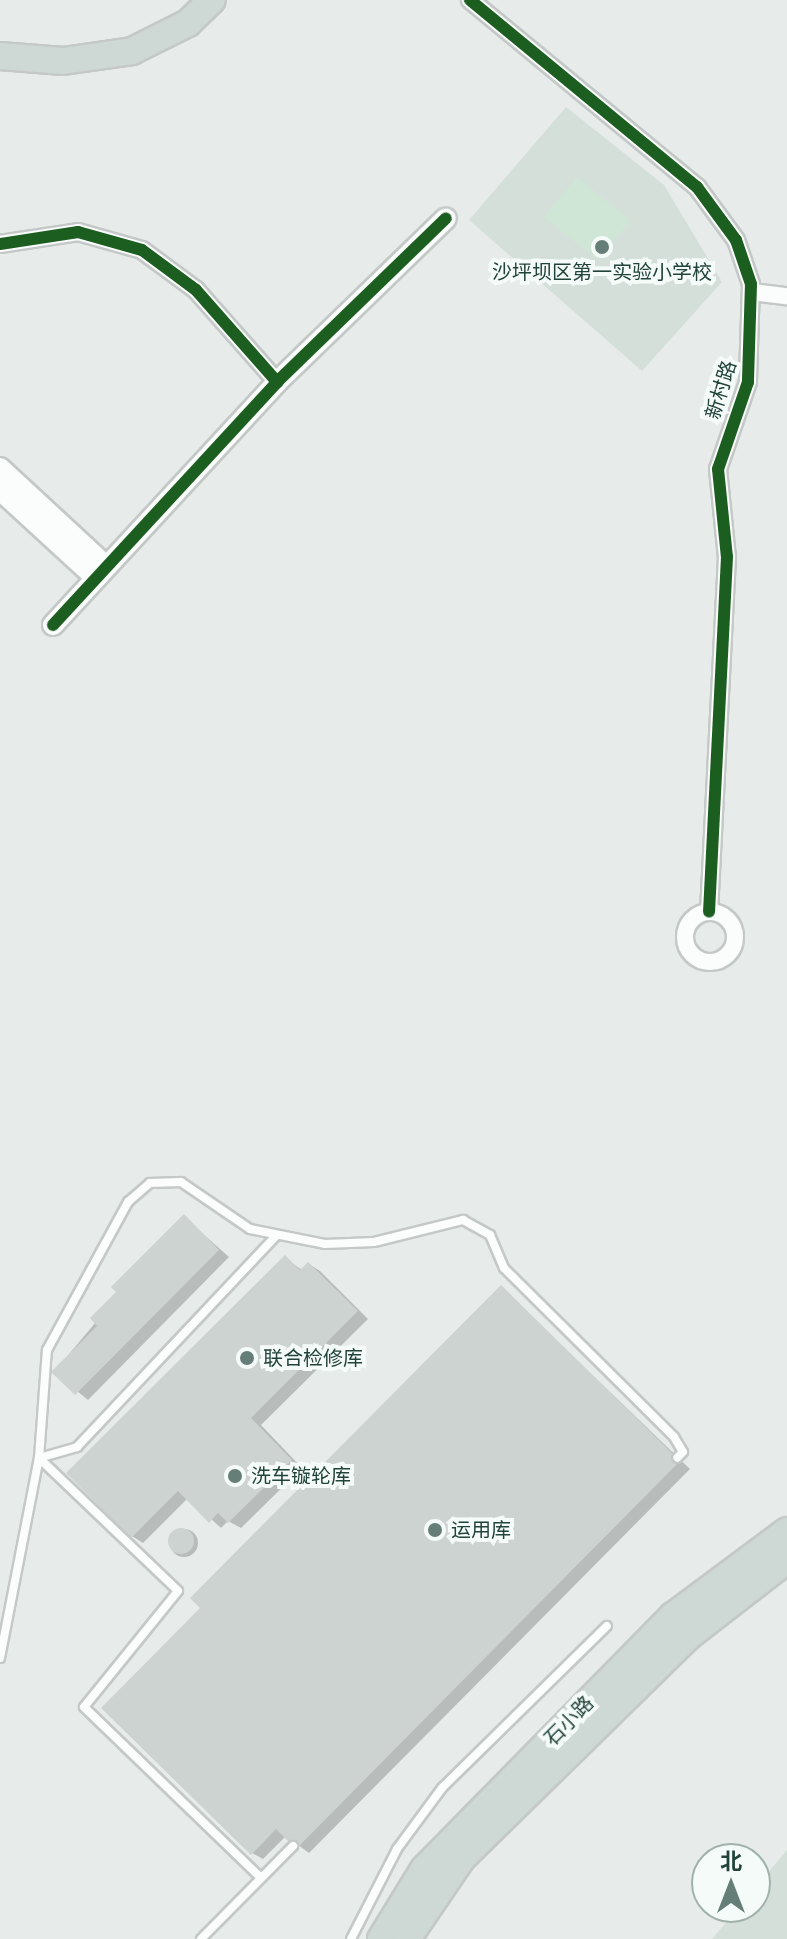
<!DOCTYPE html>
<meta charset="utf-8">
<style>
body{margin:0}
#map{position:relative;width:787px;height:1939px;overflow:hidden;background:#e7ecea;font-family:Raleway,"Noto Sans SC",sans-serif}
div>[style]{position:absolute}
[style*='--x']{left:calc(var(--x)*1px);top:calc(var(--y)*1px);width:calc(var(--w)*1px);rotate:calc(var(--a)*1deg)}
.built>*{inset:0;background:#d4dfda}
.green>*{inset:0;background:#cfe6d6}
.shadow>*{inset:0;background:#0003}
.round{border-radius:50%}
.building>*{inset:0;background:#cdd3d1}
.roads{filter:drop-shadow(2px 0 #c4c9c7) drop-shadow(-2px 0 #c4c9c7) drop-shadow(0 2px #c4c9c7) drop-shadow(0 -2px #c4c9c7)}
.service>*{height:8px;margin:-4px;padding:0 4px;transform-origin:4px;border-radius:4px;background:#fbfcfc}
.minor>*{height:16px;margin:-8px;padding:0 8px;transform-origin:8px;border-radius:8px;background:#fbfcfc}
.minor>.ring{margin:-8px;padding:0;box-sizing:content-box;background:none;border:16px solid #fbfcfc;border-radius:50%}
.tertiary>*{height:20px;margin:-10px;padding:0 10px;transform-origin:10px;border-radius:10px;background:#fbfcfc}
.primary>*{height:26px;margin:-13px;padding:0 13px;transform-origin:13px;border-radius:13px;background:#ced8d5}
.cycleway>*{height:12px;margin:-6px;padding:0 6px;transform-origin:6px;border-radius:6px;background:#1b5e20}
.dots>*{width:22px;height:22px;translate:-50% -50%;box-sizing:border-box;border:4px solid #f5fbf8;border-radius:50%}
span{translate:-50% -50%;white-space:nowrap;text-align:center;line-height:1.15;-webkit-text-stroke:8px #f5fbf8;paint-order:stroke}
.poi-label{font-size:20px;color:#21433a}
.left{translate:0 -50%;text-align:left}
.street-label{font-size:20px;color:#21433a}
.north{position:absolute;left:691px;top:1843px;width:80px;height:80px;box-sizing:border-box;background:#f5fbf8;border:2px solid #a0b1ac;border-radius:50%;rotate:0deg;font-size:22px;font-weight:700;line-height:32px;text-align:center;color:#21433a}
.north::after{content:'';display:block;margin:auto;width:28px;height:36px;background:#667e78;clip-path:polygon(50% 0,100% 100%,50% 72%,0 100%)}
</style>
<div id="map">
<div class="built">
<i style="clip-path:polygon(566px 107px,664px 185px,722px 282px,642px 371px,469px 220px)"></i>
<i style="clip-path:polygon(787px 1850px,787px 1939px,712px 1939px,739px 1907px,755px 1907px,755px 1888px)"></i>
</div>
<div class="green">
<i style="clip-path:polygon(577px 177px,630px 221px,598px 260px,544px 217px)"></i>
</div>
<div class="shadow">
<i style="clip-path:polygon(184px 1217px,229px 1257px,88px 1400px,54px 1372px)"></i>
<i style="clip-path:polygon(285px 1258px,302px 1270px,309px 1264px,320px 1271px,368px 1319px,261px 1425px,302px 1468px,241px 1528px,228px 1521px,221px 1528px,188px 1498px,143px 1543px,132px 1536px)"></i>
<i style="clip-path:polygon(501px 1287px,690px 1469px,309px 1853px,286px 1836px,263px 1859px,252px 1853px,203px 1608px)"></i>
<i class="round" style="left:170px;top:1529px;width:28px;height:28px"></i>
</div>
<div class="building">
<i style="clip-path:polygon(184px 1214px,219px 1250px,75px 1395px,51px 1372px,97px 1326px,90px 1318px,116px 1292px,111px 1287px)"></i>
<i style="clip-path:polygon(285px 1255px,300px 1270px,308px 1262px,358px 1311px,251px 1418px,292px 1460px,228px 1523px,218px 1513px,209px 1523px,178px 1491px,131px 1538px,66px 1473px)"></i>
<i style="clip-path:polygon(501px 1285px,680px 1461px,296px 1849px,276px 1829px,251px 1855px,101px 1708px,200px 1608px,190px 1598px)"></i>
<i class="round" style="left:168px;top:1528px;width:26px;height:26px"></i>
</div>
<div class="roads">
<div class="service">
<i style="--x:39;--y:1458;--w:192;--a:43.7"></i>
<i style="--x:178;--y:1591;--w:149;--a:129"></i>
<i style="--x:84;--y:1707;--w:246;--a:44"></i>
<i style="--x:39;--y:1458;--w:40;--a:-16"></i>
<i style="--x:77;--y:1447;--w:291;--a:-46.7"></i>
<i style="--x:0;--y:1658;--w:204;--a:-79"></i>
<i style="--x:39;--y:1458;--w:108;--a:-85.8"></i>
<i style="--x:47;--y:1350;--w:169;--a:-61.3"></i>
<i style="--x:128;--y:1202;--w:29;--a:-41"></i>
<i style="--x:150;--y:1183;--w:31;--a:-2"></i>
<i style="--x:181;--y:1182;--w:83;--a:34.3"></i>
<i style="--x:250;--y:1229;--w:76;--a:11.3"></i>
<i style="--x:325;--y:1244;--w:49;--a:-2.3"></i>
<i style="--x:374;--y:1242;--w:92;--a:-13.9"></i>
<i style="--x:463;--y:1220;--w:31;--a:29"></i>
<i style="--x:490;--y:1235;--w:36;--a:67"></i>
<i style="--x:504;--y:1268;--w:240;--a:44.8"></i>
<i style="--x:674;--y:1437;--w:17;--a:59"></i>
<i style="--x:683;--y:1452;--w:8;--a:135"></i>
<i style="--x:201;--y:1939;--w:131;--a:-45.3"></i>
<i style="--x:351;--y:1939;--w:101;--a:-62.9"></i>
<i style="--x:397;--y:1849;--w:76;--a:-53.6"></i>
<i style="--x:442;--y:1788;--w:231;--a:-44.5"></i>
</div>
<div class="minor">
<i style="--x:470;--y:0;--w:294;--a:39.5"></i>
<i style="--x:697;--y:187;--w:66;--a:53.7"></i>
<i style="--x:736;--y:240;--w:46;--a:71.2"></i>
<i style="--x:751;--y:284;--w:98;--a:91.8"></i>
<i style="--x:748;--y:382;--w:92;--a:109"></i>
<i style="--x:718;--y:469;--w:88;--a:84.2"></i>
<i style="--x:727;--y:557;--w:355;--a:92.9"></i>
<i style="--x:0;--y:244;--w:79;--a:-8.7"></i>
<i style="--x:78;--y:232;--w:66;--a:15.7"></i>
<i style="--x:142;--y:250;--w:67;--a:36.5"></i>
<i style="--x:196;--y:290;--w:123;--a:48.6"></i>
<i style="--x:752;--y:292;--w:35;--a:7"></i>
<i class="ring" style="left:685px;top:912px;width:34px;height:34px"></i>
</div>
<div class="tertiary">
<i style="--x:0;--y:468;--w:144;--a:42.8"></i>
<i style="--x:0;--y:490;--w:130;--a:42.5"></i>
<i style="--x:53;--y:625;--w:330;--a:-47.3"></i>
<i style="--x:277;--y:382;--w:235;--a:-44.1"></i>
</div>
<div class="primary">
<i style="--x:0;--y:56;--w:63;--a:4.5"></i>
<i style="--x:63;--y:61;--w:70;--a:-8.2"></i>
<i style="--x:132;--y:51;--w:63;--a:-26.6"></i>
<i style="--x:188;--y:23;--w:33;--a:-44"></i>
<i style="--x:381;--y:1939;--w:82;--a:-58.4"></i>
<i style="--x:424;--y:1869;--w:355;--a:-45.5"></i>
<i style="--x:673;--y:1616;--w:142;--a:-36.7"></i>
<i style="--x:407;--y:1939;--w:98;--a:-55.8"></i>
<i style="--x:462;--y:1858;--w:319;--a:-44.4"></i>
<i style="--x:690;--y:1635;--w:123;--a:-37.7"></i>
</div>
</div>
<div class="cycleway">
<i style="--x:470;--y:0;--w:294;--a:39.5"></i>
<i style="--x:697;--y:187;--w:66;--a:53.7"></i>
<i style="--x:736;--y:240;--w:46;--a:71.2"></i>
<i style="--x:751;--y:284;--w:98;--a:91.8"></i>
<i style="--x:748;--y:382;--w:92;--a:109"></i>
<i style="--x:718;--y:469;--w:88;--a:84.2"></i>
<i style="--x:727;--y:557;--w:355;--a:92.9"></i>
<i style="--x:0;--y:244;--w:79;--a:-8.7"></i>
<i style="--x:78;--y:232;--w:66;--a:15.7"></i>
<i style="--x:142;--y:250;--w:67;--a:36.5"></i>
<i style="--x:196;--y:290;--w:123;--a:48.6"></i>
<i style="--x:53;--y:625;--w:330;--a:-47.3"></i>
<i style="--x:277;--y:382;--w:235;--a:-44.1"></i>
</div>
<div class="dots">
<i style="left:602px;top:247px;background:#667e78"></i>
<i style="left:247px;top:1358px;background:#667e78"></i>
<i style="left:235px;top:1476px;background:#667e78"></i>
<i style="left:435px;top:1530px;background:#667e78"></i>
</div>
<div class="poi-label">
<span style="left:602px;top:272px">沙坪坝区第一实验小学校</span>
<span class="left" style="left:263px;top:1358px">联合检修库</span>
<span class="left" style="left:251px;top:1476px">洗车镟轮库</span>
<span class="left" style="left:451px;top:1530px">运用库</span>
</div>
<div class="street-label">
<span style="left:721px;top:390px;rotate:-73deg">新村路</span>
<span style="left:569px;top:1721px;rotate:-45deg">石小路</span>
</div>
<div class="north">北</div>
</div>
